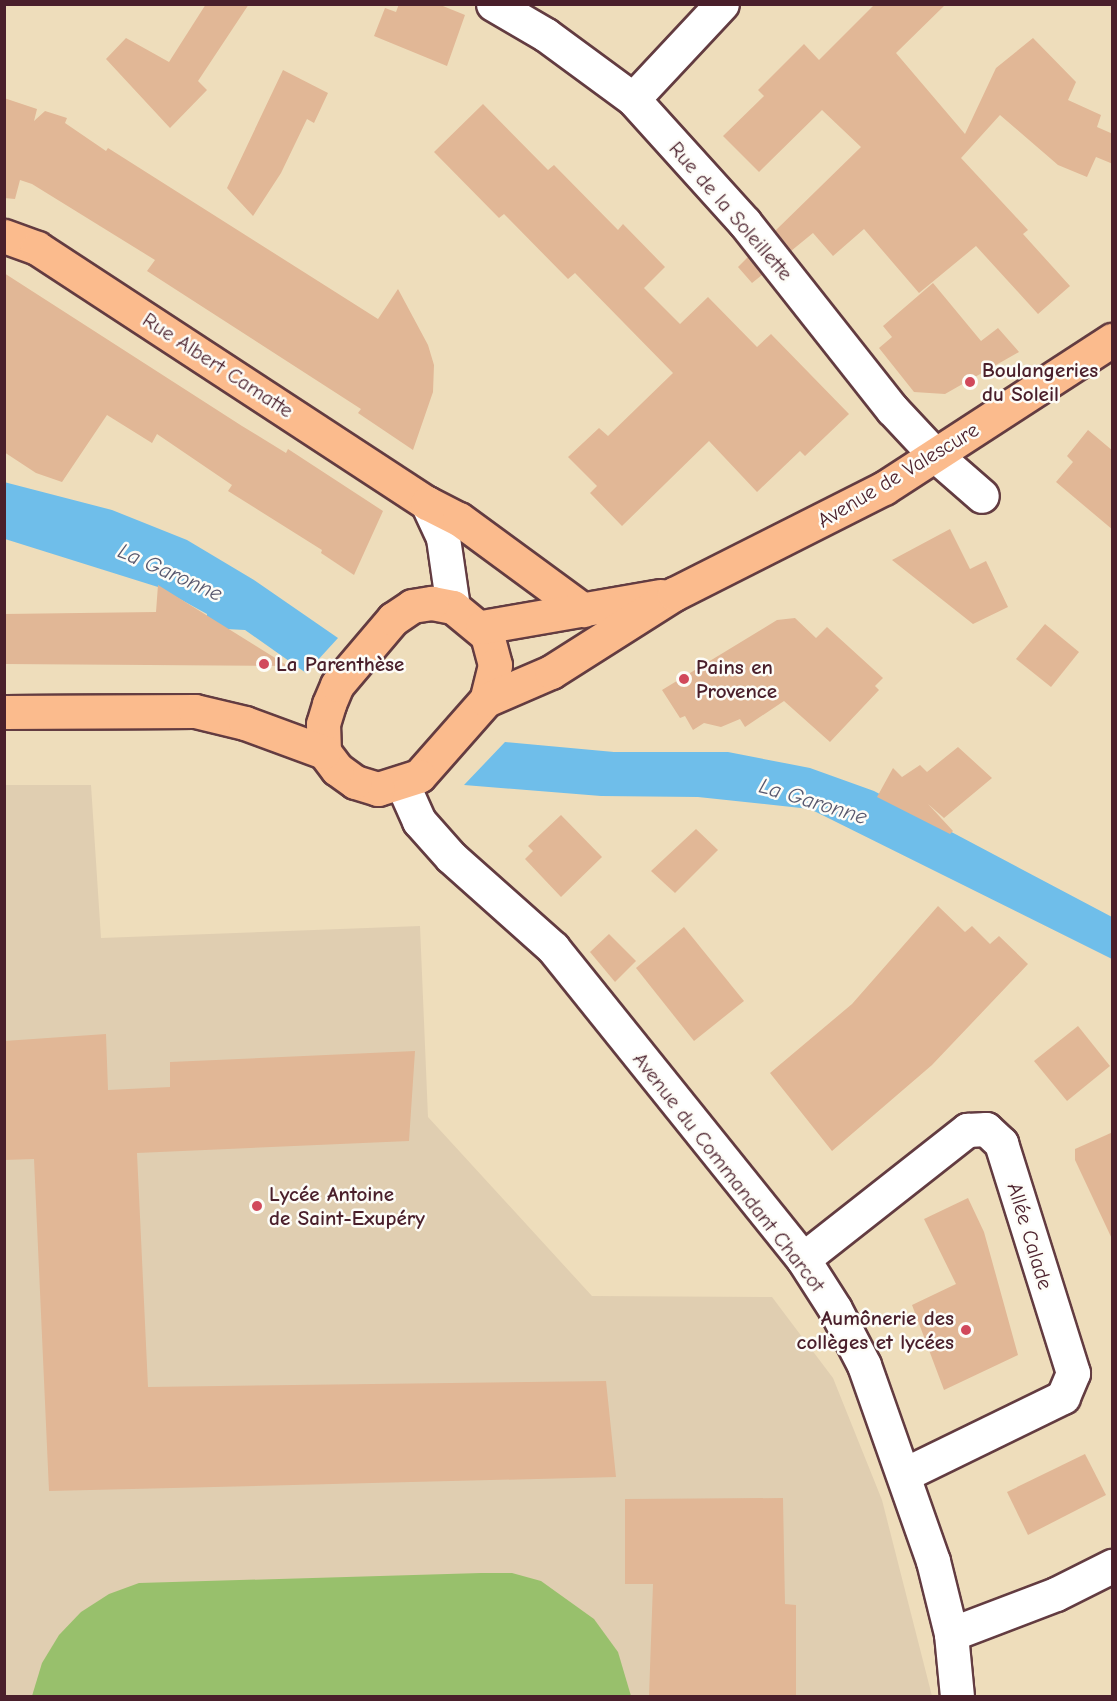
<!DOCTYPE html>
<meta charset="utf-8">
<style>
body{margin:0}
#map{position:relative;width:1117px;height:1701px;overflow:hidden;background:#edb;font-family:"Comic Neue",sans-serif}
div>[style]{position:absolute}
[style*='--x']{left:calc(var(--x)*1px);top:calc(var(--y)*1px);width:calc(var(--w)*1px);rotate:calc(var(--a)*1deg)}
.built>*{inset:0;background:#e0ceb1}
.green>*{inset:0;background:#98c06c}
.water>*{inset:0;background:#6fbeea}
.building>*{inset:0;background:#e1b796}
.roads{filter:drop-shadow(2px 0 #633c41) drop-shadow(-2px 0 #633c41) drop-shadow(0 2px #633c41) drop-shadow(0 -2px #633c41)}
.minor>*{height:33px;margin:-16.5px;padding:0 16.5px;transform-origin:16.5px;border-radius:16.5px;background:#fff}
.major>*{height:33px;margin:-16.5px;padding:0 16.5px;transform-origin:16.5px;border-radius:16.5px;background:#fbbb8d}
.dots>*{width:16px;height:16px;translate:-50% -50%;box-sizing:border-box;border:3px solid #fdfcf7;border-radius:50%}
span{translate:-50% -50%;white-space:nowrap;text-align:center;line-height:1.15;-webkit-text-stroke:5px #fdfcf7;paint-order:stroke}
.street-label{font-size:21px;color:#4a1f2b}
.poi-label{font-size:21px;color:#4a1f2b;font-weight:700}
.left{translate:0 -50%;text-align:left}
.right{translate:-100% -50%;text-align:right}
.water-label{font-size:22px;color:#57576e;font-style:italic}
.frame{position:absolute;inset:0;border:6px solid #4a1f2b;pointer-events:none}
</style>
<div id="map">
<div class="built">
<i style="clip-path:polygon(5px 785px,91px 785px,101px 938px,420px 926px,428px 1117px,592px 1296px,772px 1297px,833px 1378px,882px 1500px,932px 1696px,5px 1696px)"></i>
</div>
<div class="green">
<i style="clip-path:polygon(481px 1573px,512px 1573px,541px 1581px,594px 1619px,618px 1652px,631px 1696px,32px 1696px,42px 1663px,59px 1635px,81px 1612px,109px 1594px,139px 1583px)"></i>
</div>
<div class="water">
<i style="clip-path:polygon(4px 482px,112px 510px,187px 540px,254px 580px,338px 638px,306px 673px,245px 630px,207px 628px,207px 614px,158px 587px,5px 539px)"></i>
<i style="clip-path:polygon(505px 742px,614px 752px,728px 752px,810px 768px,874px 791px,1112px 917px,1112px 959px,810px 809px,698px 797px,601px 796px,464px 785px)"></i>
</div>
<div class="building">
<i style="clip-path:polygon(206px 4px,249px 4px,198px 81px,207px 90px,170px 128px,106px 59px,126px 38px,169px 62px)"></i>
<i style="clip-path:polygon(399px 4px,438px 4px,465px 15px,447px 66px,374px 36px,385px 8px,396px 12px)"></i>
<i style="clip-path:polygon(875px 4px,946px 4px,896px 53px,965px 134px,996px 68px,1033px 38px,1076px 82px,1068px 100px,1101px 115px,1097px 127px,1113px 134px,1113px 164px,1096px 157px,1087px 177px,1058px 165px,1000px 115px,961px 158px,1028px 230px,1023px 234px,1070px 286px,1038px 314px,976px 246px,919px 293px,864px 229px,833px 256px,813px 233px,791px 251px,775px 231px,861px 147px,822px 110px,759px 172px,723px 136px,764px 96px,758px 90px,804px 44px,819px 60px)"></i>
<i style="clip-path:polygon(283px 70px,328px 93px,314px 123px,307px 119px,281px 173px,253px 216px,227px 188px)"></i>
<i style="clip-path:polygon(4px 98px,37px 109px,34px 121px,45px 111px,67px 118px,65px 123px,106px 151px,108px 148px,378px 319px,398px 289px,428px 345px,434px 365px,433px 392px,413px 450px,358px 413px,361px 409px,147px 271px,155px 260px,32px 184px,20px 180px,15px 199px,4px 198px)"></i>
<i style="clip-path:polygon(483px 104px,548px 170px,554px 165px,618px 230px,623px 224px,665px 267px,644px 288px,680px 324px,708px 297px,757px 347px,771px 334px,849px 414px,805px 456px,800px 451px,757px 492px,709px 441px,622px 526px,590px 493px,597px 486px,568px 457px,599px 428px,608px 436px,673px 373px,575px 273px,568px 279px,504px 214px,499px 218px,434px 152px)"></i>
<i style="clip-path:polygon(748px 257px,762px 275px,752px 283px,738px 267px)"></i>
<i style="clip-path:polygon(4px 273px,242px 426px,286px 453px,288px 449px,383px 511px,354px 575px,321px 553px,322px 550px,228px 491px,232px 485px,157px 434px,152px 443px,107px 415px,62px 482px,36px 473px,4px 452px)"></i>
<i style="clip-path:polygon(933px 283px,981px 341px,998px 328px,1019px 352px,945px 394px,914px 392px,879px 348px,892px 337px,883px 326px)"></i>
<i style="clip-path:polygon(1088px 430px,1113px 451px,1113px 530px,1056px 482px,1073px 462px,1067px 456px)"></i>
<i style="clip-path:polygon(950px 529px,970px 569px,986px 561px,1008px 607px,973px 624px,892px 560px)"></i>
<i style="clip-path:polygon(158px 585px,288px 666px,4px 664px,4px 614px,156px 612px)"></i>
<i style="clip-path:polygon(795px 618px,816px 638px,827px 627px,883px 678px,875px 686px,879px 690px,830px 742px,784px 701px,745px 727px,740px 719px,721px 727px,704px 723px,693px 730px,685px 716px,680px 718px,662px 690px,777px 620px)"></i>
<i style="clip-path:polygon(1045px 624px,1079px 652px,1051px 687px,1016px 659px)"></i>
<i style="clip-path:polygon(958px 747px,992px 778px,944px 818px,928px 804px,953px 831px,950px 834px,877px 797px,893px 768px,902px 777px,920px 765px,927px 772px)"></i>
<i style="clip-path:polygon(561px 815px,602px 857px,561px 897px,525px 859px,533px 851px,528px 846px)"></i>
<i style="clip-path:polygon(696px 829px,718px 850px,675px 893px,651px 871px)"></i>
<i style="clip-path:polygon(938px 906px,965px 932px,972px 926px,990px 944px,999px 936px,1028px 964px,932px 1065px,832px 1151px,770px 1073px,852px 1004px)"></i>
<i style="clip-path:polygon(684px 927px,744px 1001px,694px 1041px,636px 968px)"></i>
<i style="clip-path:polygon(609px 934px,636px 961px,615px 982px,590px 952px)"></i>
<i style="clip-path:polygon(1078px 1026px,1110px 1066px,1067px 1101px,1034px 1061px)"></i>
<i style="clip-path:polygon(106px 1034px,108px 1090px,170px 1087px,170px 1062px,415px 1051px,409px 1141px,137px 1153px,148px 1387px,606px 1381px,616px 1477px,49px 1491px,34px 1159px,4px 1160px,4px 1041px)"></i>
<i style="clip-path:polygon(1113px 1132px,1113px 1241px,1075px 1160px,1075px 1149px)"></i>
<i style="clip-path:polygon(968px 1198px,984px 1232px,1018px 1355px,944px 1390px,912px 1305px,956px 1284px,924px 1219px)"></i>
<i style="clip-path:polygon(1085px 1454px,1106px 1495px,1028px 1535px,1007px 1492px)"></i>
<i style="clip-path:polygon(783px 1498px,785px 1604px,796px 1605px,796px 1696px,649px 1696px,653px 1584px,625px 1584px,625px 1499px)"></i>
</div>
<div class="roads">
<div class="minor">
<i style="--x:493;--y:4;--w:61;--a:30.3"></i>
<i style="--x:546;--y:35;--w:108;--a:36.3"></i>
<i style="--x:633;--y:99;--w:167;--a:47.9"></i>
<i style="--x:745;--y:223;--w:237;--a:51.7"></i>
<i style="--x:892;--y:409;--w:63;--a:46.9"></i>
<i style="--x:935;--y:455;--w:62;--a:41.1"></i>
<i style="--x:633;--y:99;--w:130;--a:-46.9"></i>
<i style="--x:427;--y:503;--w:38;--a:65"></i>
<i style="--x:443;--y:538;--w:70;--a:81.8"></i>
<i style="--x:402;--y:783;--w:42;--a:65.9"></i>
<i style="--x:419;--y:821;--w:48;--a:48.4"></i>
<i style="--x:451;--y:857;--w:137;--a:41.7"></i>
<i style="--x:553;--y:948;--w:399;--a:51.2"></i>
<i style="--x:803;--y:1259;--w:59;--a:57.4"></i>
<i style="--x:835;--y:1309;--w:63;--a:62.6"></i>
<i style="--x:864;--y:1365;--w:208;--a:70.6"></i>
<i style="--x:933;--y:1561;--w:75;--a:76.1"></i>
<i style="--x:951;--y:1634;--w:62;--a:84.5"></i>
<i style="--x:803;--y:1259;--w:209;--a:-38.2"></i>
<i style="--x:967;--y:1130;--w:19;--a:-3"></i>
<i style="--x:986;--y:1129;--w:21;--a:43"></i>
<i style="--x:1001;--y:1143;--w:241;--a:72.6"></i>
<i style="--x:1073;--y:1373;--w:26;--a:113"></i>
<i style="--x:1063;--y:1397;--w:176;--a:154"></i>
<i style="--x:951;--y:1634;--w:112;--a:-20.9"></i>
<i style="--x:1056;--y:1594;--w:63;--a:-26.6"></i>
</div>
<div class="major">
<i style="--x:4;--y:236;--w:35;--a:20"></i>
<i style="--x:37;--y:248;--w:466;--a:33.2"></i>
<i style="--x:427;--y:503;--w:36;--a:27"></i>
<i style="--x:459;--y:519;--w:154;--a:36.3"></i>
<i style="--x:432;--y:603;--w:21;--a:11"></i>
<i style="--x:453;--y:607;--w:44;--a:39.5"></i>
<i style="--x:487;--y:635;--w:31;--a:75"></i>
<i style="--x:495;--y:665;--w:36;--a:104"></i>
<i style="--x:486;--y:700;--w:101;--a:131.4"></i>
<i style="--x:419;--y:776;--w:43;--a:162.4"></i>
<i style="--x:378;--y:789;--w:24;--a:-163"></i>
<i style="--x:355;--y:782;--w:22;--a:-144"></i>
<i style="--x:337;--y:769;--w:21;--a:-127"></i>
<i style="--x:324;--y:752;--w:28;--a:-92"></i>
<i style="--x:323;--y:724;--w:21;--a:-73"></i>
<i style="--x:329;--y:704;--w:21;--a:-67"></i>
<i style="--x:337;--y:685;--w:87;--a:-49.7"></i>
<i style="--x:393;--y:619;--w:23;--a:-34"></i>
<i style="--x:412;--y:606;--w:20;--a:-9"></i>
<i style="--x:482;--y:627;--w:181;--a:-9.9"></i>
<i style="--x:486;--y:700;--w:71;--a:-23.3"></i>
<i style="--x:551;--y:672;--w:146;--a:-32.4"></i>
<i style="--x:674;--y:594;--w:235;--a:-26.8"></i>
<i style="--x:884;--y:488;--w:272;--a:-33"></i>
<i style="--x:4;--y:712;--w:191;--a:-0.3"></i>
<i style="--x:195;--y:711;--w:51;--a:13.5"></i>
<i style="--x:245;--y:723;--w:84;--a:20.2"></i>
</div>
</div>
<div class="dots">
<i style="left:970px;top:382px;background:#d1495b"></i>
<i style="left:264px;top:664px;background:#d1495b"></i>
<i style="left:684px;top:679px;background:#d1495b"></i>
<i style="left:257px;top:1206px;background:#d1495b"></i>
<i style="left:966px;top:1330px;background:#d1495b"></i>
</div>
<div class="street-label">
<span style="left:731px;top:211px;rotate:49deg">Rue de la Soleillette</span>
<span style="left:218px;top:365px;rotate:33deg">Rue Albert Camatte</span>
<span style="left:898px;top:475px;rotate:-31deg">Avenue de Valescure</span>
<span style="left:729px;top:1172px;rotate:52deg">Avenue du Commandant Charcot</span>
<span style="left:1030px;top:1236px;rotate:73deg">Allée Calade</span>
</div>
<div class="poi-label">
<span class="left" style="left:982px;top:382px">Boulangeries<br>du Soleil</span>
<span class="left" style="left:276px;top:664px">La Parenthèse</span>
<span class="left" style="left:696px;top:679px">Pains en<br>Provence</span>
<span class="left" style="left:269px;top:1206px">Lycée Antoine<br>de Saint-Exupéry</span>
<span class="right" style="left:954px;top:1330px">Aumônerie des<br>collèges et lycées</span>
</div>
<div class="water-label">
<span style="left:170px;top:573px;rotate:24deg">La Garonne</span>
<span style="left:813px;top:802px;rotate:17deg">La Garonne</span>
</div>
<div class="frame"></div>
</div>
